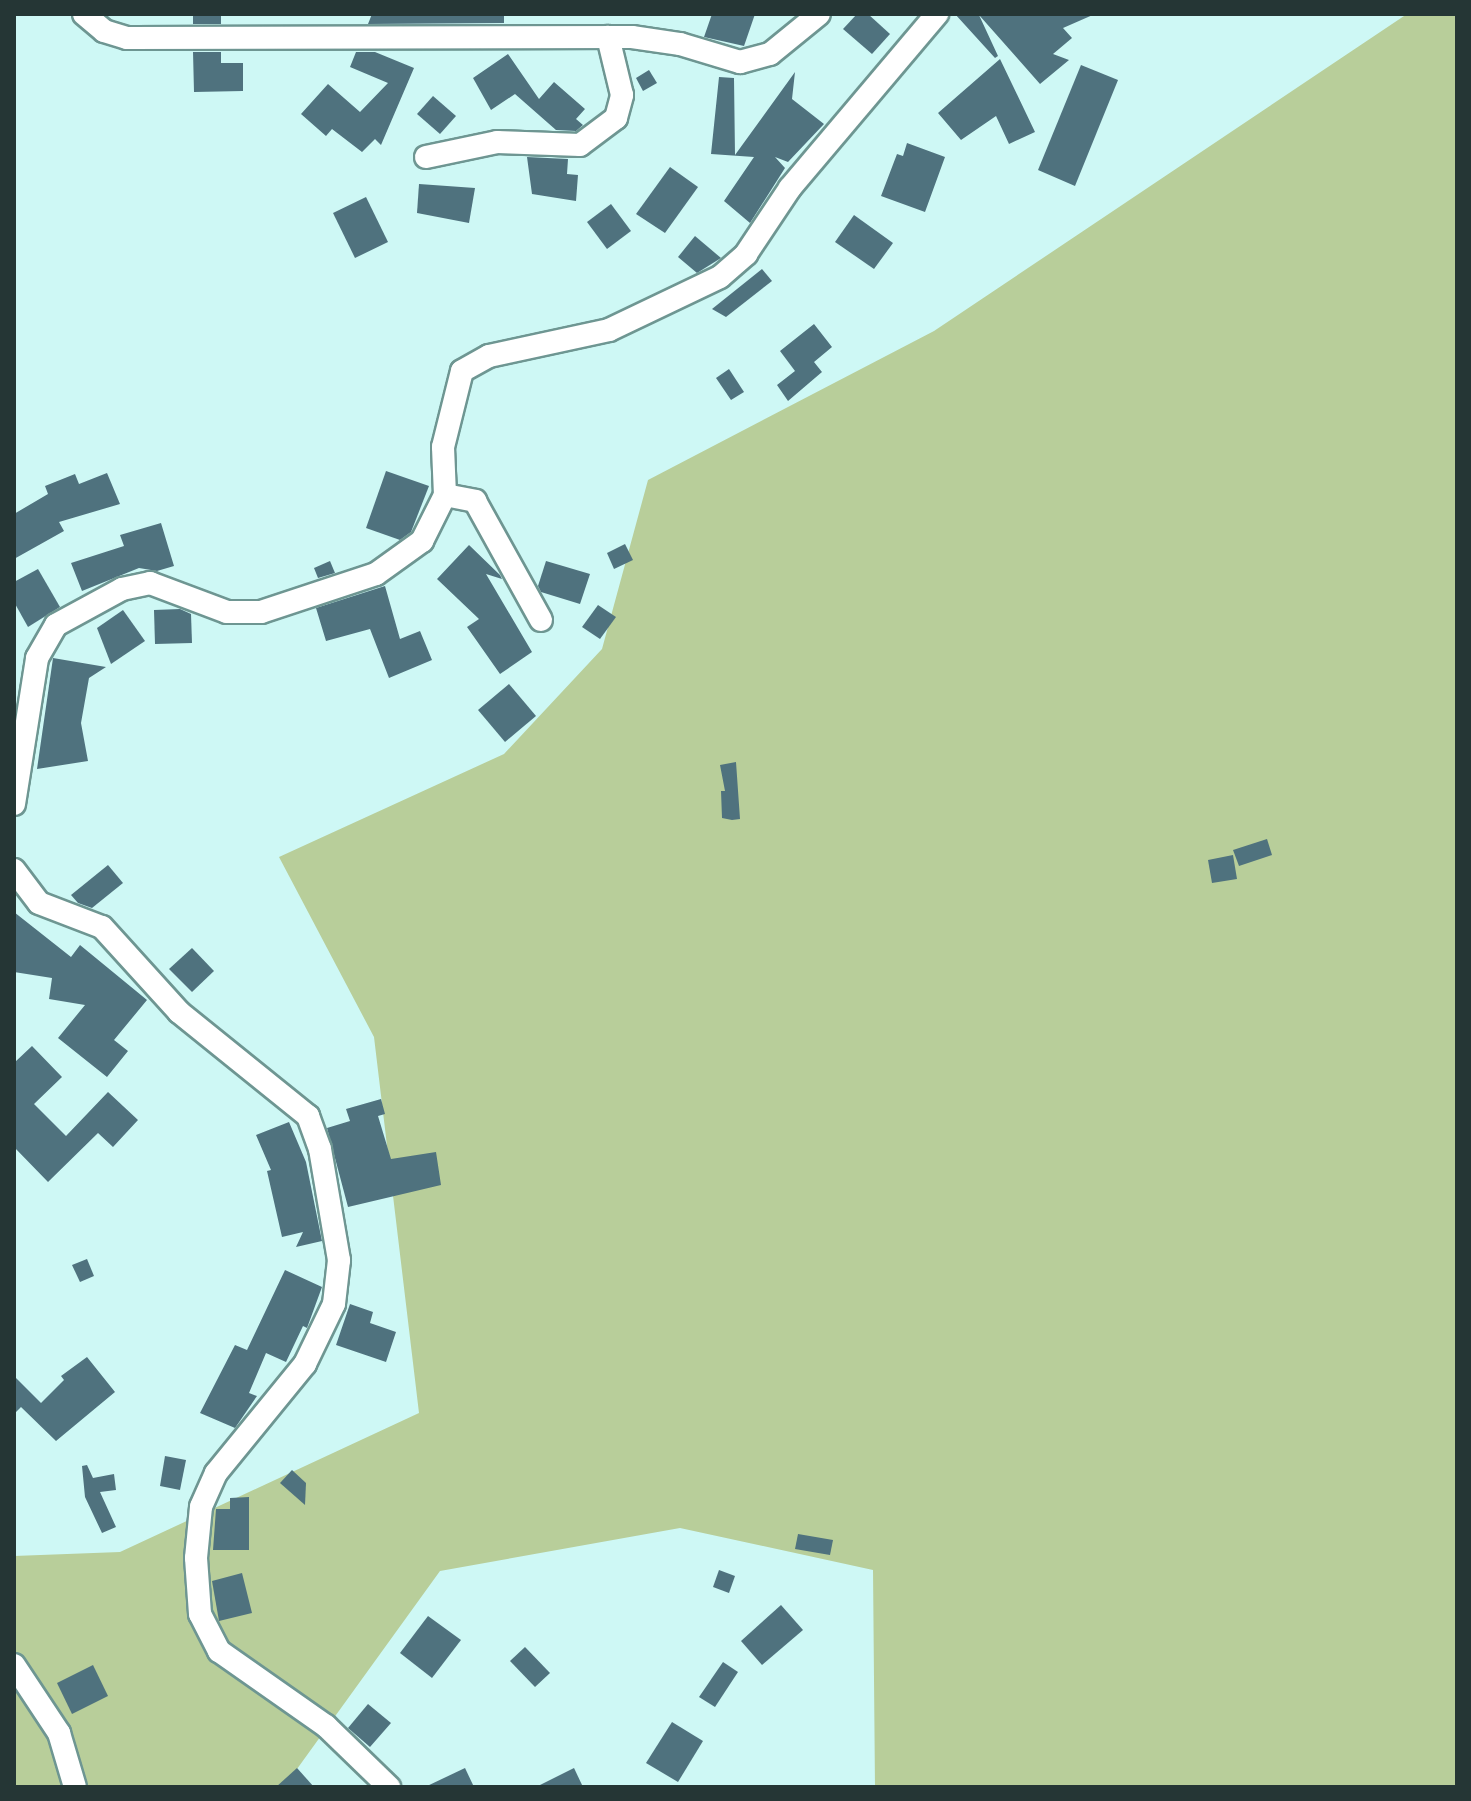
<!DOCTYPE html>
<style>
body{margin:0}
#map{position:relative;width:1471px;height:1801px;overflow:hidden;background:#cef8f5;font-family:"Space Grotesk",sans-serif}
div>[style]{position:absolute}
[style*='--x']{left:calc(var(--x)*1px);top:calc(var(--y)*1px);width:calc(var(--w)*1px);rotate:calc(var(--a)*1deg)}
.green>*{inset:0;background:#b8ce9a}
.building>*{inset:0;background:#4f727e}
.roads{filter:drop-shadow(2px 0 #6e9692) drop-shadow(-2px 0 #6e9692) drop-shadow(0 2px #6e9692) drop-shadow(0 -2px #6e9692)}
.minor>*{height:22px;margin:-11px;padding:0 11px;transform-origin:11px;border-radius:11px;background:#fff}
span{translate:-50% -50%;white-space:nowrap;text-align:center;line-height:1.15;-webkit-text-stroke:8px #f5fdfd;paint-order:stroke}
.frame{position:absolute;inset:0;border:16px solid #253635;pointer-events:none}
</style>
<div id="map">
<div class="green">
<i style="clip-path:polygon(1407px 14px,1457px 14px,1457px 1787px,875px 1787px,873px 1570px,680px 1528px,440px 1571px,284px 1787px,14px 1787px,14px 1556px,120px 1552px,419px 1413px,374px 1037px,279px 857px,504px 754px,602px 649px,648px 480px,934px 331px)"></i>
</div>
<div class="building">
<i style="clip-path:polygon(193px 14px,221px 14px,221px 24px,193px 24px)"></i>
<i style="clip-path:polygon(372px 14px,504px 14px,504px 23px,368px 24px)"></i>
<i style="clip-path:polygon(712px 14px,755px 14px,744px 46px,704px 37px)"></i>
<i style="clip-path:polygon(857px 14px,868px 14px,890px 34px,872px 54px,843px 29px)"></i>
<i style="clip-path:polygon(955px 14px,1095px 14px,1063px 28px,1072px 38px,1053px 54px,1069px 60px,1040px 84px,979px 15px,998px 56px,995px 58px)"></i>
<i style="clip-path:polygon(193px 52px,221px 52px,221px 63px,243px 63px,243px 91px,194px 92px)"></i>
<i style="clip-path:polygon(356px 52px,375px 52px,414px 68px,381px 145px,375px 139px,362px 152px,332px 129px,326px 136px,301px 114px,328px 84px,360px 112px,388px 83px,350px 67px)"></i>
<i style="clip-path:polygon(508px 54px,539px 99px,554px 82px,585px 109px,576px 119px,583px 125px,576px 131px,556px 130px,515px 94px,491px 110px,473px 78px)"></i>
<i style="clip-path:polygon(1000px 59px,1035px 132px,1009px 144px,996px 116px,961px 140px,938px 113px)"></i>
<i style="clip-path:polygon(1081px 65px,1118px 80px,1075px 186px,1038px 170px)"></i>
<i style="clip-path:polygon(649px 70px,657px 83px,643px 91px,636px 78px)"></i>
<i style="clip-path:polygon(795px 72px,792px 99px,824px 124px,788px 162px,775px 157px,785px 168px,750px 223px,724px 201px,754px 157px,711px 154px,719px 77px,734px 78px,735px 155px)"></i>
<i style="clip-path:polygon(433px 96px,456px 116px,440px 134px,417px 114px)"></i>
<i style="clip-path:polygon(907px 143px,945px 157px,925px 212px,881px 196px,897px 154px,903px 156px)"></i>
<i style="clip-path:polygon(527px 157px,568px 159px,567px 174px,578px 175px,576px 201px,532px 194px)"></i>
<i style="clip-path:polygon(670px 167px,698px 187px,665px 233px,636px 214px)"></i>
<i style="clip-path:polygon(419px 184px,475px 188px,469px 223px,417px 213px)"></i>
<i style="clip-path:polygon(366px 197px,388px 242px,355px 258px,333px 213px)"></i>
<i style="clip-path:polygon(611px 204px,631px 231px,607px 249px,587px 222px)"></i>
<i style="clip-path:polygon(854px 215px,893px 243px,874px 269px,835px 242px)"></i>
<i style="clip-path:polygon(695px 236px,721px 258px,697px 273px,678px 257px)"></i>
<i style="clip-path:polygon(762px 269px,772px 281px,726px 317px,712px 309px)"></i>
<i style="clip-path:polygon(814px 324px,832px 347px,814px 362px,822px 372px,788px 401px,777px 385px,795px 371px,780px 351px)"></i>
<i style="clip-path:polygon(729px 369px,744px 392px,731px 400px,716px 378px)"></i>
<i style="clip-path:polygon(386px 471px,429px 486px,411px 532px,400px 540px,366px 528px)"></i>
<i style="clip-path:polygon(107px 473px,120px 504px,59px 522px,64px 531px,14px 559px,14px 514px,48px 494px,45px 486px,75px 474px,79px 484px)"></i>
<i style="clip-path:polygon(161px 523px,174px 566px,157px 571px,139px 568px,82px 591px,71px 563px,124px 546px,120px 535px)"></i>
<i style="clip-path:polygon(625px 544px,633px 560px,614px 569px,607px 553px)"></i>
<i style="clip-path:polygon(469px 545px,500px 575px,502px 579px,486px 574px,532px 652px,500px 674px,467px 627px,479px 619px,437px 579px)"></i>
<i style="clip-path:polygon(330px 561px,335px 573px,318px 578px,314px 568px)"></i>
<i style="clip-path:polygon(546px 561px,590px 574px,580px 604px,541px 592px,538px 586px)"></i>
<i style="clip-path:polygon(38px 569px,60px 607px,28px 627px,14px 602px,14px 582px)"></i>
<i style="clip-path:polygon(385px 586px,400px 639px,420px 631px,432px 660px,389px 678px,370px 629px,326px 641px,316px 608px)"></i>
<i style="clip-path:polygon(598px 605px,616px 617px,600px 639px,582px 627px)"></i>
<i style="clip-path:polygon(180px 609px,191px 614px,192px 643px,155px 644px,154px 610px)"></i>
<i style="clip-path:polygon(123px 610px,145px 641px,111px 664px,97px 628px)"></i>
<i style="clip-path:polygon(53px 658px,106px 667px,89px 678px,81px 723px,88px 761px,37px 769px)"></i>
<i style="clip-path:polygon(509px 684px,536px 716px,505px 742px,478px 710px)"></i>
<i style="clip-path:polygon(736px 762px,740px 819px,732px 820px,722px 818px,721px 791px,725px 791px,720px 765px)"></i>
<i style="clip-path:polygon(1267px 839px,1272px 855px,1239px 866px,1233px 850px)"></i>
<i style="clip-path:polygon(1233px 855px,1237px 879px,1212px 883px,1208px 860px)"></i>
<i style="clip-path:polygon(108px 865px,123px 883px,92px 908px,78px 903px,71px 895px)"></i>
<i style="clip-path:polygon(14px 912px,71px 957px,80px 945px,147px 1000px,114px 1040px,128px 1051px,107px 1077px,58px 1038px,85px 1005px,49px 999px,52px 978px,14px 972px)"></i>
<i style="clip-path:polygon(192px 948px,214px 971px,192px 992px,169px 969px)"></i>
<i style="clip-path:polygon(32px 1046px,62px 1077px,34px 1104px,66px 1136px,108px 1092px,138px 1120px,113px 1147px,98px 1133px,48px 1182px,14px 1147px,14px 1063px)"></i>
<i style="clip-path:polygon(381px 1099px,385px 1114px,378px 1116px,391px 1159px,436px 1152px,441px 1185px,348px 1207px,327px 1128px,350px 1121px,346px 1109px)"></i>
<i style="clip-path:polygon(289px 1122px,306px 1162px,322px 1241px,296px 1247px,303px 1232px,282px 1237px,267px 1171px,271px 1170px,256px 1135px)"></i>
<i style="clip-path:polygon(87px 1259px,94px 1276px,80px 1282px,72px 1265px)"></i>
<i style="clip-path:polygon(285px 1270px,322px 1287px,307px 1328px,303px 1326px,286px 1362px,266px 1353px,249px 1393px,257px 1396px,235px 1428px,200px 1413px,235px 1345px,247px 1350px)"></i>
<i style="clip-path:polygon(350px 1304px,373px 1312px,370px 1323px,396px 1332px,386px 1362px,336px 1345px)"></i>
<i style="clip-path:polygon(87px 1357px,115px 1392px,56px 1441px,21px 1407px,14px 1414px,14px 1376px,41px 1403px,64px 1380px,61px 1376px)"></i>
<i style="clip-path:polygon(165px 1456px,186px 1460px,180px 1490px,160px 1486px)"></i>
<i style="clip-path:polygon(87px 1465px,93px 1478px,114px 1474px,116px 1490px,100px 1492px,116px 1527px,102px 1533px,85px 1497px,82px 1466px)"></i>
<i style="clip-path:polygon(292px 1470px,306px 1483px,305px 1505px,280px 1483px)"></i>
<i style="clip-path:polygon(249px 1497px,249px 1550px,213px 1550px,216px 1509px,230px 1509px,230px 1498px)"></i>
<i style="clip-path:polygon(798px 1534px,833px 1540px,830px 1555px,795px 1549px)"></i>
<i style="clip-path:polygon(719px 1570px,735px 1576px,729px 1593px,713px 1587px)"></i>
<i style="clip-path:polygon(242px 1573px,252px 1613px,219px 1621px,212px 1581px)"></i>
<i style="clip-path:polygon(781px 1605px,803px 1630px,762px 1665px,741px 1641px)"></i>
<i style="clip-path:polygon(428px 1616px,461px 1640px,432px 1678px,400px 1653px)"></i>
<i style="clip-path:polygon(525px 1647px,550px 1673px,535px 1687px,510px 1661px)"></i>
<i style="clip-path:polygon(723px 1662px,738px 1672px,715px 1707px,699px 1697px)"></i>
<i style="clip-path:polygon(93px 1665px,108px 1696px,72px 1714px,57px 1683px)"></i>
<i style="clip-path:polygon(368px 1704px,391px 1723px,370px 1747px,348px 1728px)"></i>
<i style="clip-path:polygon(672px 1722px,703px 1741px,678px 1782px,646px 1763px)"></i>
<i style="clip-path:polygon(297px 1768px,314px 1787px,276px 1787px)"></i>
<i style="clip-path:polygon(465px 1768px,474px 1787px,425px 1787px)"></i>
<i style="clip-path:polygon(574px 1768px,583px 1787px,536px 1787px)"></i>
</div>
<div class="roads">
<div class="minor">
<i style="--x:84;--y:14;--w:26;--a:40"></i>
<i style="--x:104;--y:31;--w:24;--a:17"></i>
<i style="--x:127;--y:38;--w:505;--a:-0.11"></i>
<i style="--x:632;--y:37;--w:49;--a:8.3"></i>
<i style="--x:680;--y:44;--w:63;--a:16.7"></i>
<i style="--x:740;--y:62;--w:31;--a:-15"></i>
<i style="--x:770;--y:54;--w:63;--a:-39.2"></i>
<i style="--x:426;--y:157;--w:73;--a:-11.9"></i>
<i style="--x:497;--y:142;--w:83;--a:2.1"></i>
<i style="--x:580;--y:145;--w:45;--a:-36.9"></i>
<i style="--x:616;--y:118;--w:24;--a:-75"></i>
<i style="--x:622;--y:95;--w:60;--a:-103.6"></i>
<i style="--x:445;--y:495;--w:31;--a:11"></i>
<i style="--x:475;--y:501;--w:136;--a:61"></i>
<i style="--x:14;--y:804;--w:148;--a:-81"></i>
<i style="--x:37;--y:658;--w:38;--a:-60"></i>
<i style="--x:56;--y:625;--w:75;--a:-28.6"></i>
<i style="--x:122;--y:589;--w:29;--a:-12"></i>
<i style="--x:150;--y:583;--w:82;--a:20.6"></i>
<i style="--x:227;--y:612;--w:34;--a:0"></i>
<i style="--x:261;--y:612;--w:121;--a:-18.3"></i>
<i style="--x:376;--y:574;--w:57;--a:-35.7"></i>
<i style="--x:422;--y:541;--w:51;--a:-63.4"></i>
<i style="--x:445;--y:495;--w:48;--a:-92.4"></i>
<i style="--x:443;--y:447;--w:78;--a:-76"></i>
<i style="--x:462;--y:371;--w:31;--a:-29"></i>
<i style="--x:489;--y:356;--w:123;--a:-12.2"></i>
<i style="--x:609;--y:330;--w:123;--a:-25.5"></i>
<i style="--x:720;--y:277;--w:35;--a:-41"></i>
<i style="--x:746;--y:254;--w:79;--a:-56.3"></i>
<i style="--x:790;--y:188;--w:228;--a:-49.8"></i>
<i style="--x:14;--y:870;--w:41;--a:52.9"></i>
<i style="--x:39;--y:903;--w:67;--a:20.9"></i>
<i style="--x:102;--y:927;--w:115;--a:47.8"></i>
<i style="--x:179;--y:1012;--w:166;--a:38.9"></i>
<i style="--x:308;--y:1116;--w:35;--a:70"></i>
<i style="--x:320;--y:1149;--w:113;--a:80.3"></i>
<i style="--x:339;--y:1260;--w:44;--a:96.5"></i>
<i style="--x:334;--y:1304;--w:67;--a:115.8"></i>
<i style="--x:305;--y:1364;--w:141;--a:129.2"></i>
<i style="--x:216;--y:1473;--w:37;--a:114"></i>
<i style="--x:201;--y:1507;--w:51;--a:95.6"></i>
<i style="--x:196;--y:1558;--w:56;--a:85.9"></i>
<i style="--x:200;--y:1614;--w:42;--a:62.8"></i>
<i style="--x:219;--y:1651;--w:131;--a:35"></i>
<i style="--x:326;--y:1726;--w:88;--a:44.1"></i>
<i style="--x:14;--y:1665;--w:82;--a:56.5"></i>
<i style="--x:59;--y:1733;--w:56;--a:73.5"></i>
</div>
</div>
<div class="frame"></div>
</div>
